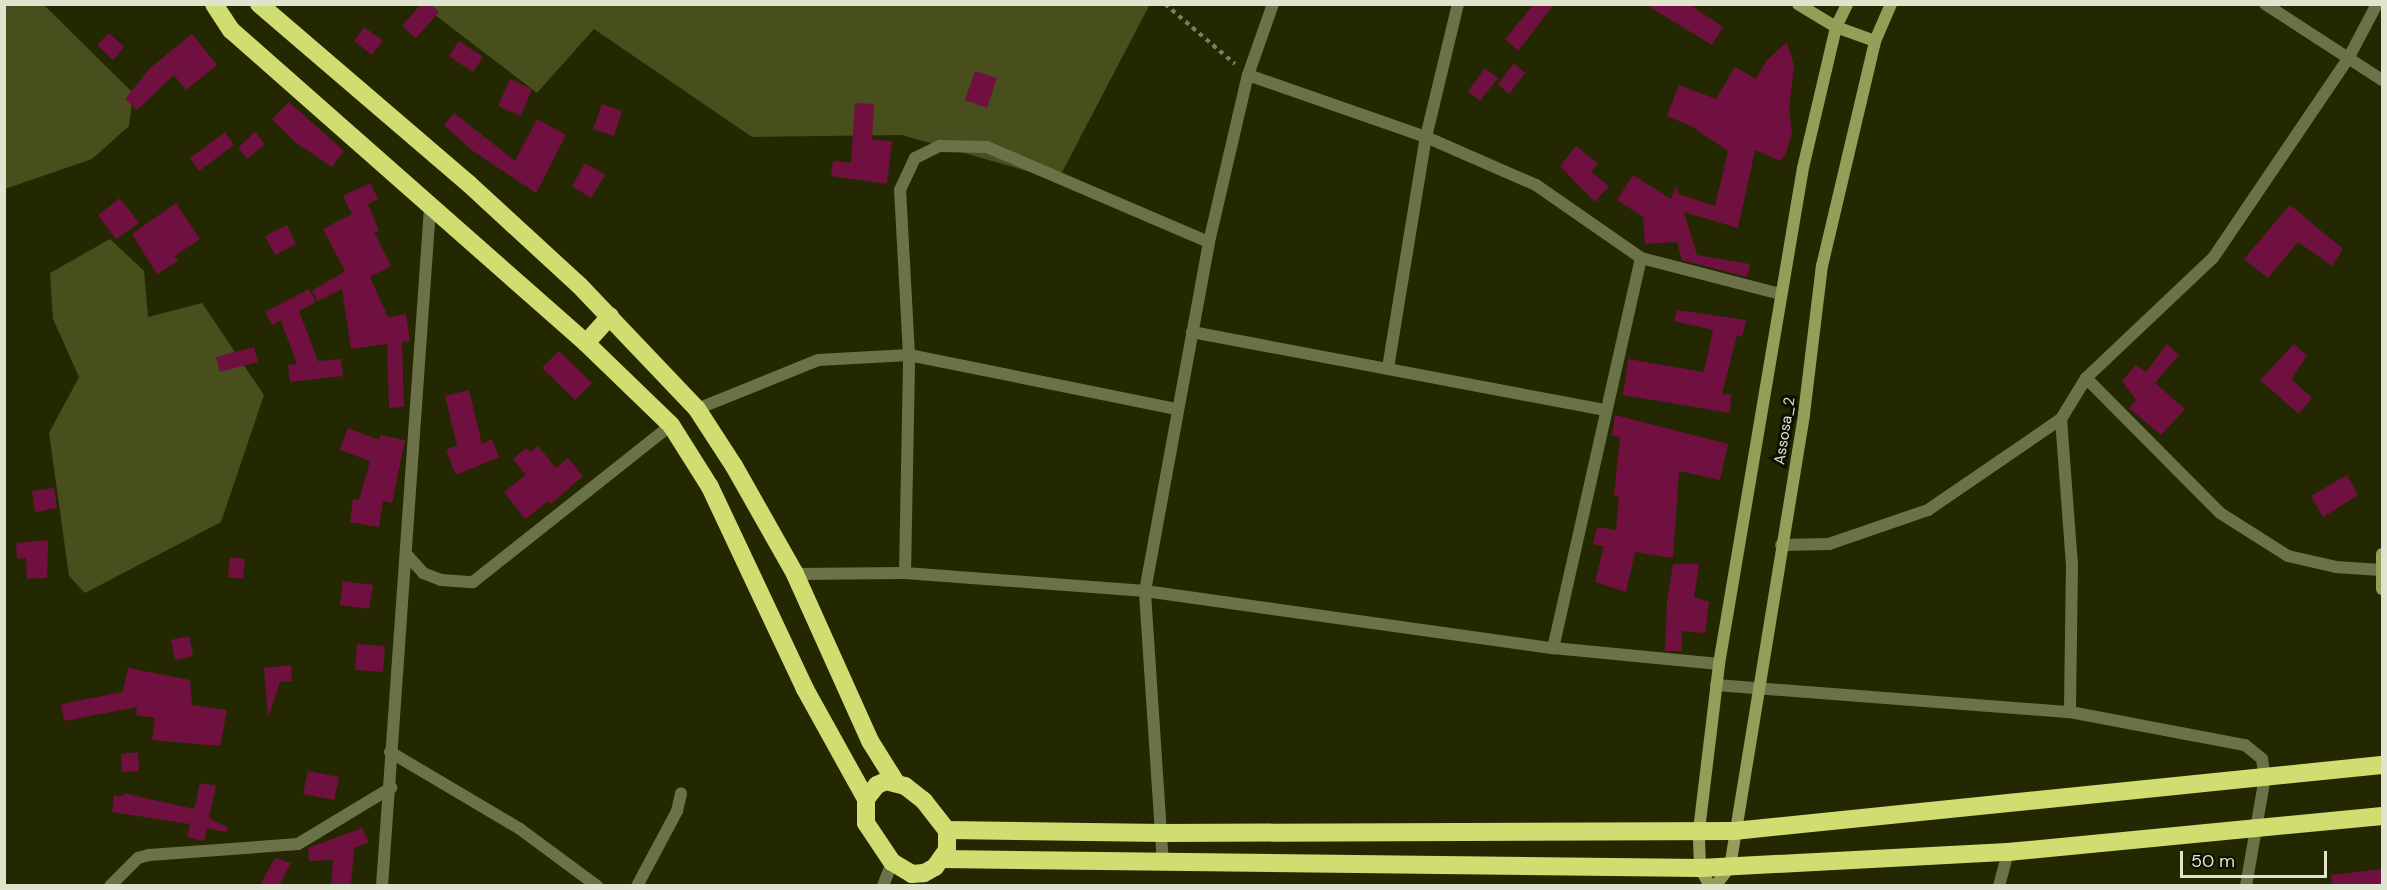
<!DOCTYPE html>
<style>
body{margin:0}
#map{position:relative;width:2387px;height:890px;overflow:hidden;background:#242800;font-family:"DM Sans",sans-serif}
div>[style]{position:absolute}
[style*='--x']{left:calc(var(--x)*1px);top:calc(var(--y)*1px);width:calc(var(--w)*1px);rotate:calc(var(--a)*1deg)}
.green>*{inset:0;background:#484e1c}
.building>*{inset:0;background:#701041}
.path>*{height:4px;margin-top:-2px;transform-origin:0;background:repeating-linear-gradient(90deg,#7b7f5f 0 4.5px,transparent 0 9px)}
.street>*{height:12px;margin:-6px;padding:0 6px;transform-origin:6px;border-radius:6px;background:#6c7248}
.secondary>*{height:12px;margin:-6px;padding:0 6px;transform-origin:6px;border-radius:6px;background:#949e59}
.highway>*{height:18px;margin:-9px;padding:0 9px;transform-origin:9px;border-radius:9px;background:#d0de71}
span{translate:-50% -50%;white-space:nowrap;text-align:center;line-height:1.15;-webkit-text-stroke:6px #0d0f02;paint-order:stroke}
.street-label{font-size:15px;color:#e0e4ce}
.frame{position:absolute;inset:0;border:6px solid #e0e4ce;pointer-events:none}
.scale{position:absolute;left:2180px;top:851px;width:147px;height:27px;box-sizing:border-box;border:3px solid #e0e4ce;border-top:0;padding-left:8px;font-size:18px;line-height:21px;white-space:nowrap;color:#e0e4ce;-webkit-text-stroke:4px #0d0f02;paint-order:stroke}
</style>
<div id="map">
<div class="green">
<i style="clip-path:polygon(1150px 4px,1058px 180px,902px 135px,752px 137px,594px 29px,537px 93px,422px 5px)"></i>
<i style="clip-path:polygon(5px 5px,44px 5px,133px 93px,129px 126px,92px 159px,5px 189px)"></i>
<i style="clip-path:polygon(110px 239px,144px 271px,148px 317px,202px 303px,264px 395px,221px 522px,85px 593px,69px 576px,49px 433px,79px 377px,53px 319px,50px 273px)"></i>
</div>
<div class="building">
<i style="clip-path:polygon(421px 4px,430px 4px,439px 12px,416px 38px,402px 26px)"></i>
<i style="clip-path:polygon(1534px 4px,1554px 4px,1518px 51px,1505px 39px)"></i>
<i style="clip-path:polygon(1645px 4px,1689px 4px,1723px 27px,1712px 45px)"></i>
<i style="clip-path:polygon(364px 27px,383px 41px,372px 55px,354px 41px)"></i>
<i style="clip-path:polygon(109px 33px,124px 47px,113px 60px,97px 45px)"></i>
<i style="clip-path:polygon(192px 34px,217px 65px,186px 90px,174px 75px,137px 110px,125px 99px,150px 68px)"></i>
<i style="clip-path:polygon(459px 41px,483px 57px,473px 72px,449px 56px)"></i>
<i style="clip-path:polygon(1787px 42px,1794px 66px,1789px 109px,1792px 132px,1786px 153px,1781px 161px,1755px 150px,1738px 228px,1684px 212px,1697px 255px,1750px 264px,1747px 277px,1682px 260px,1677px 242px,1645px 244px,1643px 217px,1617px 200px,1633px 175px,1671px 199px,1676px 185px,1678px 194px,1715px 206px,1728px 151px,1691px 126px,1667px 116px,1679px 85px,1716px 99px,1735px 67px,1756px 79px,1766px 61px)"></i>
<i style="clip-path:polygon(1514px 63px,1525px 73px,1509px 94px,1498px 84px)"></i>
<i style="clip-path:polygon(1485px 68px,1498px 78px,1480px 101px,1468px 91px)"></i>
<i style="clip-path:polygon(975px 71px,997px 78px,987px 108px,965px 100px)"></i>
<i style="clip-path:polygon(510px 79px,532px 89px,521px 116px,498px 106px)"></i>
<i style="clip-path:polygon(289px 102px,344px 151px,332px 167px,295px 142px,272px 119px)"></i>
<i style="clip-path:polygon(855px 103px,874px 104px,872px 140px,892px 141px,887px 184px,831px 176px,833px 161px,851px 163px)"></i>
<i style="clip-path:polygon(602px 104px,622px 111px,614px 136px,593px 129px)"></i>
<i style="clip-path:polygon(454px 113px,515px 161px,537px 119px,566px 135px,536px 193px,473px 151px,444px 125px)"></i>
<i style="clip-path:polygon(225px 132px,234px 145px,199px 171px,190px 158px)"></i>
<i style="clip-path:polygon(255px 132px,265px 144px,247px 159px,238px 148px)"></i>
<i style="clip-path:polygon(1576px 146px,1598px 164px,1591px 172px,1609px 186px,1595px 202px,1560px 166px)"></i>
<i style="clip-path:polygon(585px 163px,605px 175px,591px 198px,572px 186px)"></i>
<i style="clip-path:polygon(370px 183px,378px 199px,368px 204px,379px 231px,374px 232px,391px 266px,370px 277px,388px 317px,406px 314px,410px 341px,402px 342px,404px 407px,389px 408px,387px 344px,351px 349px,342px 289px,318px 301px,312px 291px,345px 271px,323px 229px,352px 214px,343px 196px)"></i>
<i style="clip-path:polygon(120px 198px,139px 223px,116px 239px,98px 215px)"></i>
<i style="clip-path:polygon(176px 203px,200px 239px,175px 256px,178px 261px,157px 274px,132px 234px)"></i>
<i style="clip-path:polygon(2290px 205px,2343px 249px,2332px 266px,2298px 242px,2268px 278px,2244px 259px)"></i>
<i style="clip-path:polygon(287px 225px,296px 244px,275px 255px,265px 236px)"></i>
<i style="clip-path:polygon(309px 289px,316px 302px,299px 311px,318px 361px,341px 359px,343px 376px,290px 382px,288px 365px,297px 364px,281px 321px,284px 320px,283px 319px,272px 325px,265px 312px)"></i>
<i style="clip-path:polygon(1677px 310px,1746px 320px,1742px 337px,1737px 335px,1722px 394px,1731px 395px,1730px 413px,1623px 395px,1628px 359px,1704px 372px,1713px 330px,1674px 321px)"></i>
<i style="clip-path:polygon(2167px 344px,2179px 355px,2155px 383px,2185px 409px,2161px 435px,2129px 408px,2136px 400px,2122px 381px,2136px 365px,2146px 372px)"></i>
<i style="clip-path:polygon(2294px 344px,2307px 356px,2291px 379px,2312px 398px,2299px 414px,2260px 380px)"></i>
<i style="clip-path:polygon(254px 347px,258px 362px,220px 372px,216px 357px)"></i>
<i style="clip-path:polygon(559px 351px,592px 383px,575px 400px,542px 368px)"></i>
<i style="clip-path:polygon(469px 390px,482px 444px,492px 439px,499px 457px,456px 475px,446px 450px,457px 445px,445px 396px)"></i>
<i style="clip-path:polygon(1615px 415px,1728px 444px,1720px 480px,1679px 471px,1673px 558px,1635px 552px,1626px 592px,1595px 582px,1604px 546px,1593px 544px,1597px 527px,1616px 530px,1619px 497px,1614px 496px,1620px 437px,1612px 436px)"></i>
<i style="clip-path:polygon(348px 428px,379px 440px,380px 435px,405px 440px,392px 503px,383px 501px,379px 527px,350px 522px,353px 499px,359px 500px,370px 461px,340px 450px)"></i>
<i style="clip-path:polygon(538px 446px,556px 468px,568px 458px,583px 476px,551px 504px,548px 501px,525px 519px,504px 492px,526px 475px,513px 459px,526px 448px,530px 452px)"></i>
<i style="clip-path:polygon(2347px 475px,2358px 495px,2323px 517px,2311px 496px)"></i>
<i style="clip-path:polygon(54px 488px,57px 508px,35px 512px,32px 491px)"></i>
<i style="clip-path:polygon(48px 540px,47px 578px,27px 579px,26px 558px,17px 559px,16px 543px)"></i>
<i style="clip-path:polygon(230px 557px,245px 559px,243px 579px,228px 577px)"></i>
<i style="clip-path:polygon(1673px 564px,1699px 564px,1694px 597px,1709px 602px,1705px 633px,1682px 631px,1682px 651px,1665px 651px,1667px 602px)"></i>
<i style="clip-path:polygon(343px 581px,373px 585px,369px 609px,340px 605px)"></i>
<i style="clip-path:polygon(189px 636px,193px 656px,175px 660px,171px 640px)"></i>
<i style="clip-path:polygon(357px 644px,385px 646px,383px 672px,355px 670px)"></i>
<i style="clip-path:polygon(291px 665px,292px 681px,280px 682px,268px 718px,264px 668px)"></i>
<i style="clip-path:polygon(128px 668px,190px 680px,192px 705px,227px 710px,220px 746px,152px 740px,155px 718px,136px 715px,137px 707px,64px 721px,61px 704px,123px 692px)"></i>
<i style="clip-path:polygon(138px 752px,139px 771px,122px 772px,121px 754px)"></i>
<i style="clip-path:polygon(308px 771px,339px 777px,334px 800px,303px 794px)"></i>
<i style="clip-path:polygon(200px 783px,216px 786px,209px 818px,228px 828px,226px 832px,207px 828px,204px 841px,187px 837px,190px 824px,112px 812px,114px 795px,124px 797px,123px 793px,194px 809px)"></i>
<i style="clip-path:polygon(362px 828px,369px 842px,354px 848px,351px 885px,331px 885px,333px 860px,309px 861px,308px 848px)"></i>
<i style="clip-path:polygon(275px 858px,291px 863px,279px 885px,260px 885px)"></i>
<i style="clip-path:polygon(2382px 869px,2382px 885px,2332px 885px,2331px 875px)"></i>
</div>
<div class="path">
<i style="--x:1165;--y:4;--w:92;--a:40.6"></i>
</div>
<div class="street">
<i style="--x:2265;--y:4;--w:140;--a:33"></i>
<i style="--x:1248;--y:75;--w:188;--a:19.2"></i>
<i style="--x:1426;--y:137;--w:120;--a:23.6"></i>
<i style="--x:1536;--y:185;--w:128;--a:34.8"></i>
<i style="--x:1641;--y:258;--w:400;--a:102.7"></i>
<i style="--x:1641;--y:258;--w:144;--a:14.5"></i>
<i style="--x:1192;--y:332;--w:421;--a:10.7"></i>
<i style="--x:1388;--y:368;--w:234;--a:-80.7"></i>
<i style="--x:1426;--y:137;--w:137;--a:-76.5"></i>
<i style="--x:2086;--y:378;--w:190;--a:45.2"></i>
<i style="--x:2220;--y:513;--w:80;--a:32.3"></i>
<i style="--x:2288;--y:556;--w:49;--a:12.9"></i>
<i style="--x:2336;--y:567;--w:45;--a:3.8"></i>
<i style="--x:697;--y:409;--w:131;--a:-22"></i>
<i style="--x:818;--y:360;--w:91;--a:-3.1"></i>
<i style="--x:909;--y:355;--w:272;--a:11.4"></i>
<i style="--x:2061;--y:419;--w:145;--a:85.7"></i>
<i style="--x:2072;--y:564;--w:148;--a:90.8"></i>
<i style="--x:1781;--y:545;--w:48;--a:-1.2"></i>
<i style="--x:1829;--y:544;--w:105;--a:-19"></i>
<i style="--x:1928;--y:510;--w:161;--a:-34.4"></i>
<i style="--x:2061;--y:419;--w:48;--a:-58.6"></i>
<i style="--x:2086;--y:378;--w:175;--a:-43.4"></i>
<i style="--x:2213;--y:258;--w:243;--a:-55.9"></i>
<i style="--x:2349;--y:57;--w:60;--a:-62.2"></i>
<i style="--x:407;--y:555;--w:24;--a:48"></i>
<i style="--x:423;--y:573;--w:19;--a:21"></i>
<i style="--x:441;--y:580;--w:32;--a:4"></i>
<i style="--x:473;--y:582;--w:253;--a:-38.4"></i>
<i style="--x:905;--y:573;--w:218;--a:-88.9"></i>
<i style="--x:909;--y:355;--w:165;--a:-93.1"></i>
<i style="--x:900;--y:190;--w:35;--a:-65"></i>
<i style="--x:915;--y:158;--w:28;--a:-26"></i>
<i style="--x:940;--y:146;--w:47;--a:1.2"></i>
<i style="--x:987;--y:147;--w:241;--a:23.2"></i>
<i style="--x:795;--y:574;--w:110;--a:-0.5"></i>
<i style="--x:905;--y:573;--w:241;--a:4.3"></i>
<i style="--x:1145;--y:591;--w:412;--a:8"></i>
<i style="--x:1553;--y:648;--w:167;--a:5.5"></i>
<i style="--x:1716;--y:685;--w:355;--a:4.4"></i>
<i style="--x:2070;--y:712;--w:178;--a:10.7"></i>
<i style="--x:2245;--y:745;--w:22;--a:39"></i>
<i style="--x:2262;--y:759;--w:18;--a:81"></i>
<i style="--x:2265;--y:777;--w:111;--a:99.9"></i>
<i style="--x:390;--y:752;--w:151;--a:30.6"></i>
<i style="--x:520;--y:829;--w:96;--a:36.5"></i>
<i style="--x:1163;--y:864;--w:274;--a:-93.8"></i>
<i style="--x:1145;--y:591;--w:355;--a:-79.6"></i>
<i style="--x:1209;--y:242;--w:171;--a:-76.9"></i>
<i style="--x:1248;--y:75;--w:75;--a:-70.6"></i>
<i style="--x:110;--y:886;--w:40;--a:-45"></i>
<i style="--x:138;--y:858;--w:11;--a:-15"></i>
<i style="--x:149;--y:855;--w:149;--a:-4.2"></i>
<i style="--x:298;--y:844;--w:109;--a:-31.1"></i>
<i style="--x:382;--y:886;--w:680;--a:-85.95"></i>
<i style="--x:637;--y:886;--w:85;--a:-61.9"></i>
<i style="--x:677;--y:811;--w:18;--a:-77"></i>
<i style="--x:883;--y:886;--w:26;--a:-69"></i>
<i style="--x:1999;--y:886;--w:35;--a:-75"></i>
</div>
<div class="secondary">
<i style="--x:1798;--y:4;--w:44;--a:31.2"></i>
<i style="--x:1836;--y:27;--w:41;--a:19.7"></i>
<i style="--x:2382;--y:554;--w:35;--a:90"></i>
<i style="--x:1710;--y:886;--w:21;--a:-119"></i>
<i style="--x:1700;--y:868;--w:38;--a:-92"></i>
<i style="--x:1699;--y:830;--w:167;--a:-83.1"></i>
<i style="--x:1719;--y:664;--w:503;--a:-80.39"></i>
<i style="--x:1803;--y:168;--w:145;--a:-76.8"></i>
<i style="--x:1836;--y:27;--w:25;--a:-64"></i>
<i style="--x:1715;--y:886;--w:24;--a:-52"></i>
<i style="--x:1730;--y:867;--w:459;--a:-80.7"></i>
<i style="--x:1804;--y:414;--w:149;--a:-83.1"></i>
<i style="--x:1822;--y:266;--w:231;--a:-76.7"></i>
<i style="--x:1875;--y:41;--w:40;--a:-66.6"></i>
</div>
<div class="highway">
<i style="--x:214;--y:4;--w:31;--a:57"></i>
<i style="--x:231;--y:30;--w:473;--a:41.4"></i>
<i style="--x:586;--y:343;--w:118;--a:44"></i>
<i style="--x:671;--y:425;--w:73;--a:57.8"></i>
<i style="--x:710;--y:487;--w:223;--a:64.8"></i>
<i style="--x:805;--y:689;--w:126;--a:61"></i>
<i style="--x:259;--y:4;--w:277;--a:40.6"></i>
<i style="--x:469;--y:184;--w:149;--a:42.6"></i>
<i style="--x:579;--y:285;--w:171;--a:46.4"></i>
<i style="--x:697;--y:409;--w:68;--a:57"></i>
<i style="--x:734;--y:466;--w:124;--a:60.5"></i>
<i style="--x:795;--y:574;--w:183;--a:65.8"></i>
<i style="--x:870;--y:741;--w:47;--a:58"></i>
<i style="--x:586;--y:343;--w:36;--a:-48"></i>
<i style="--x:886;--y:781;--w:20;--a:15"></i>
<i style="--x:905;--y:786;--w:24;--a:38"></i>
<i style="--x:924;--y:801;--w:37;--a:52"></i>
<i style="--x:947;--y:830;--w:20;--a:90"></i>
<i style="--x:947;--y:850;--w:21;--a:125"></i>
<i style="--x:935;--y:867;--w:13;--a:151"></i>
<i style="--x:924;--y:873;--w:12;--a:175"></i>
<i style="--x:912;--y:874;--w:23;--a:-149"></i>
<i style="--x:892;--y:862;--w:47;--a:-123.7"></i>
<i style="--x:866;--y:823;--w:24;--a:-90"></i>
<i style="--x:866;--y:799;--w:18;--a:-52"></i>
<i style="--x:877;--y:785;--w:10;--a:-24"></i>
<i style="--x:947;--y:830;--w:216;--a:0.8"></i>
<i style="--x:1163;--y:833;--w:571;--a:-0.2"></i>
<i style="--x:1734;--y:831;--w:651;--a:-5.82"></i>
<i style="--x:941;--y:859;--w:759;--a:0.68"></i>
<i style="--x:1700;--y:868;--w:308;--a:-3"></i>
<i style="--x:2008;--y:852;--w:376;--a:-5.5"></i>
</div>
<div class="street-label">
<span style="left:1785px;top:431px;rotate:-81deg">Assosa_2</span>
</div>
<div class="frame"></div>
<div class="scale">50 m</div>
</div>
